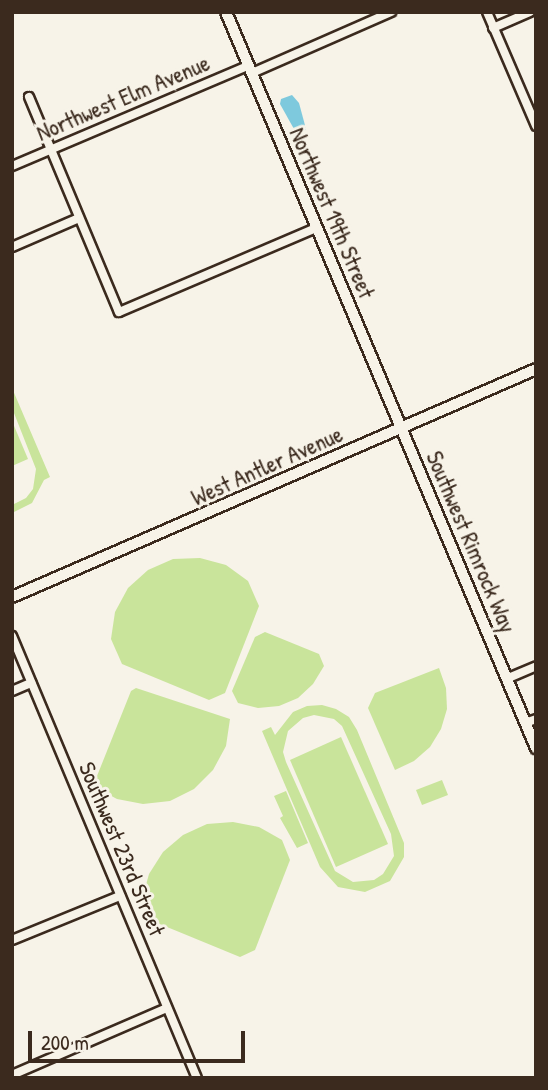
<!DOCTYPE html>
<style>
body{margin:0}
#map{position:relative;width:548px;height:1090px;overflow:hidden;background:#f7f3e8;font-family:"Patrick Hand",sans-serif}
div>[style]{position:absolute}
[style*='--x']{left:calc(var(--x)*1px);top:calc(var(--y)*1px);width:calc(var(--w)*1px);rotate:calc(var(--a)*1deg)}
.green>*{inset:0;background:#c9e49b}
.water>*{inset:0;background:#7ec9dd}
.roads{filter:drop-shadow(2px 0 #3b2a1e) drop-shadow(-2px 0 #3b2a1e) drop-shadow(0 2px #3b2a1e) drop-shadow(0 -2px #3b2a1e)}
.minor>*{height:8px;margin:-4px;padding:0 4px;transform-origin:4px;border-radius:4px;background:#f7f3e8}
.tertiary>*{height:10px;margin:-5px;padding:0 5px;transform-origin:5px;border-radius:5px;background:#f7f3e8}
.secondary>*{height:10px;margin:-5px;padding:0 5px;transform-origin:5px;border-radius:5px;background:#f7f3e8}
span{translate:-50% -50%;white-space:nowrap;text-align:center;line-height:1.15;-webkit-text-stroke:6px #f7f3e8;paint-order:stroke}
.street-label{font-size:23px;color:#3b2a1e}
.frame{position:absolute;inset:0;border:14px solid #3b2a1e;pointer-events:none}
.scale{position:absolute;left:28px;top:1031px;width:217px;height:32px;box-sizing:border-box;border:4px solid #3b2a1e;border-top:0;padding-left:9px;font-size:21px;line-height:24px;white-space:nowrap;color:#3b2a1e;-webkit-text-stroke:5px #f7f3e8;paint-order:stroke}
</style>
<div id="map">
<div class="green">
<i style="clip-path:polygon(12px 388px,50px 477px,44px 480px,32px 503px,12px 513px,12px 505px,26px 498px,33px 489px,36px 469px,12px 408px)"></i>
<i style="clip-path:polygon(12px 421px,28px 459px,12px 466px)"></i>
<i style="clip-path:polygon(200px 558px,226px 565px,248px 581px,259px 606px,225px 693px,209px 700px,122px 664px,111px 639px,115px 612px,128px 588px,148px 570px,173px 559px)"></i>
<i style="clip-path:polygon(265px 632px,319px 654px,324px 666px,313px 684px,298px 698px,279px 706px,258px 708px,238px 703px,232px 691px,255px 637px)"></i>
<i style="clip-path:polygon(439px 668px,446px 688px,447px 709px,441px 729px,430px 747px,414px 761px,395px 770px,368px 708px,375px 693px)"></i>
<i style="clip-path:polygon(136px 688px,230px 719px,226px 746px,213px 770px,194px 789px,170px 801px,143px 804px,117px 799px,93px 786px,131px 691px)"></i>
<i style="clip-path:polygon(evenodd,322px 705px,336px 709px,349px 717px,357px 730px,404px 843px,404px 857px,390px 881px,365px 892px,338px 887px,320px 867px,262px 731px,271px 727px,275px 735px,293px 712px,307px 706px,322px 705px,314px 715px,334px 719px,342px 726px,391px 834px,394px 856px,383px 874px,374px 880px,353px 882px,335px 871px,286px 762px,283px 752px,288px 731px,303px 718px,314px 715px)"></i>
<i style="clip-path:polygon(341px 737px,388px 844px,336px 867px,290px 760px)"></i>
<i style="clip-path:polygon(442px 780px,448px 795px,422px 805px,416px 790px)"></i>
<i style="clip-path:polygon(286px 791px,308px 843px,297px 848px,280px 818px,283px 816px,274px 796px)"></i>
<i style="clip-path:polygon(233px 822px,259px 827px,282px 840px,290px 860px,255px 950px,240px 957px,150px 920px,142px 899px,149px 874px,163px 852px,183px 835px,207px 824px)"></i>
</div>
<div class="water">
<i style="clip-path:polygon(292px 95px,299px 103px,306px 129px,303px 134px,294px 129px,280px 104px,281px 99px)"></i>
</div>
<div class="roads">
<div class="minor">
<i style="--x:487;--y:12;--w:124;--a:66.7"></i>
<i style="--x:493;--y:28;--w:40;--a:-23.4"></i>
<i style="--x:252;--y:73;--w:152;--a:-23.7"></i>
<i style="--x:29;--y:97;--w:233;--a:67.3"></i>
<i style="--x:119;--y:312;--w:214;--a:-23.1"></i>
<i style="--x:12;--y:166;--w:256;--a:-23"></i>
<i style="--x:12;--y:247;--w:73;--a:-23.4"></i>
<i style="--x:12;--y:636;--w:479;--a:67.3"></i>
<i style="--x:506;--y:679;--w:33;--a:-23"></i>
<i style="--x:12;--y:691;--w:21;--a:-23"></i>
<i style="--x:525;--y:723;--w:12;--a:-20"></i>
<i style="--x:12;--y:940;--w:117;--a:-22.2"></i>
<i style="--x:12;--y:1075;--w:169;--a:-23.4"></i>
</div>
<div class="tertiary">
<i style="--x:12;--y:597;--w:571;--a:-23.51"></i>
</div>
<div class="secondary">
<i style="--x:226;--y:12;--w:799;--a:67.16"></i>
</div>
</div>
<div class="street-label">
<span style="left:123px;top:98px;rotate:-23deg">Northwest Elm Avenue</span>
<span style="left:332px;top:213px;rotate:67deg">Northwest 19th Street</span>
<span style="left:267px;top:466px;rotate:-24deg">West Antler Avenue</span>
<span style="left:471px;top:542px;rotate:67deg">Southwest Rimrock Way</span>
<span style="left:122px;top:849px;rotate:67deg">Southwest 23rd Street</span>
</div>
<div class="frame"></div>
<div class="scale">200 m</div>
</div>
